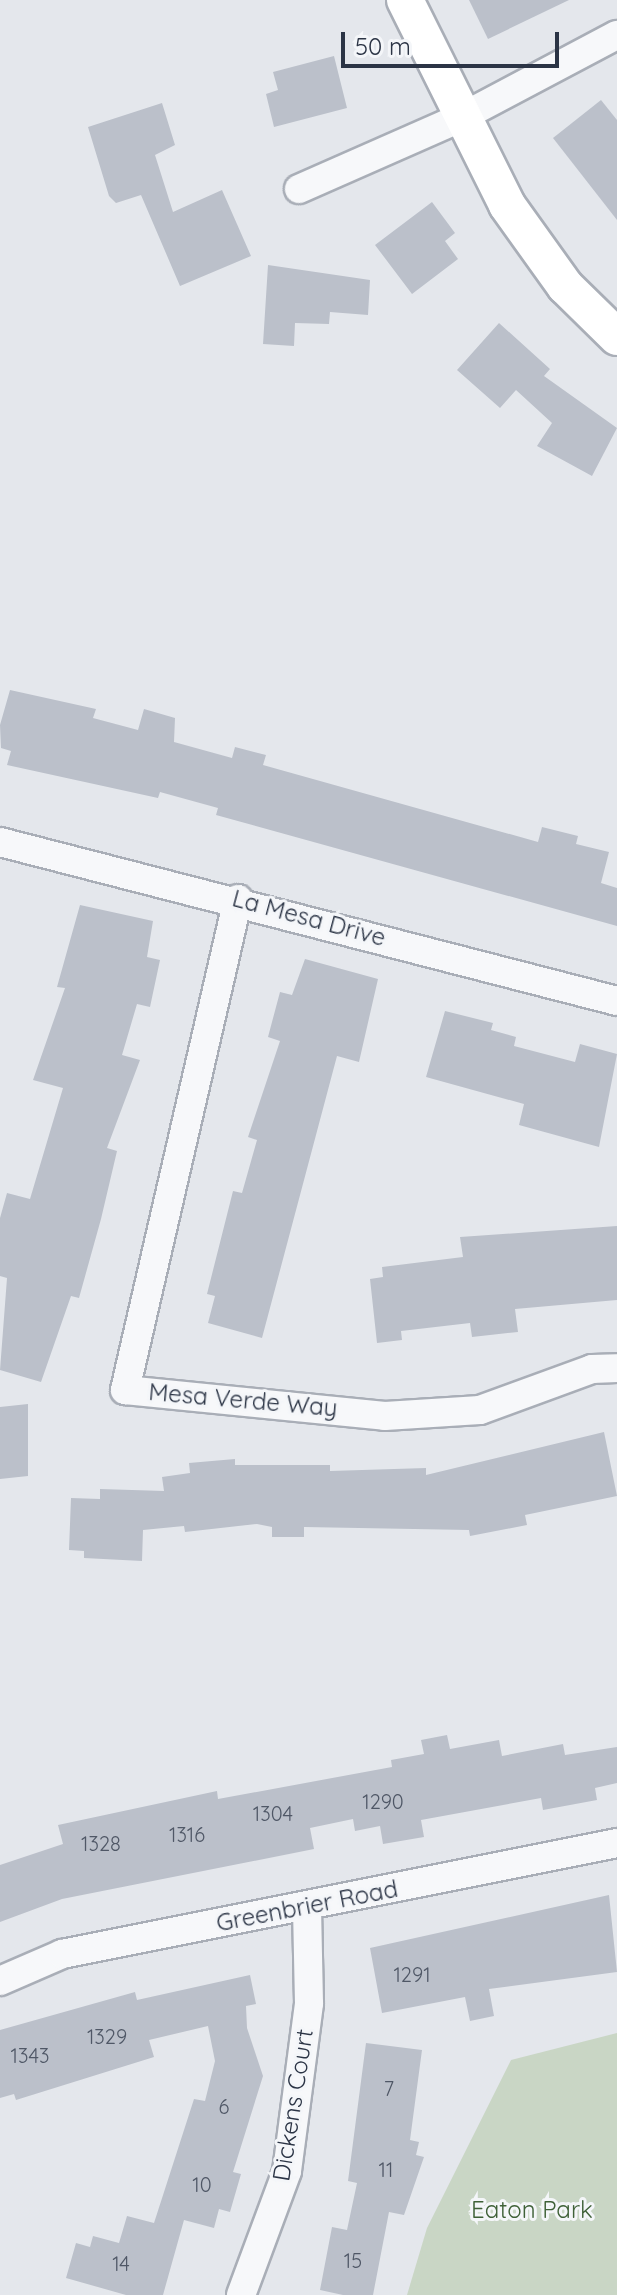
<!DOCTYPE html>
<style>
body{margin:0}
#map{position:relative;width:617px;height:2295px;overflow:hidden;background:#e4e7ec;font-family:Quicksand,sans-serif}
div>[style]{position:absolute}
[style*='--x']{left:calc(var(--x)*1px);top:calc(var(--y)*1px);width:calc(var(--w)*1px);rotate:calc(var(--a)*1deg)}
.green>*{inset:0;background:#c9d6c5}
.building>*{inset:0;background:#bbc0ca}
.roads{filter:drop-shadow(2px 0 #a9aeb7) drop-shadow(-2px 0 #a9aeb7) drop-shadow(0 2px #a9aeb7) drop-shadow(0 -2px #a9aeb7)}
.minor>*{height:28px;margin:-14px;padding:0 14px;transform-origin:14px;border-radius:14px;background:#f7f8fa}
.major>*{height:36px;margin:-18px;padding:0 18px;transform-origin:18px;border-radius:18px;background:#fff}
span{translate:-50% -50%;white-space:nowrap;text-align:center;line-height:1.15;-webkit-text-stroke:6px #f4f6f9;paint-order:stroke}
.number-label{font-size:20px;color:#4f5766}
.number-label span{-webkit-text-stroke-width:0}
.street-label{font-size:24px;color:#2b3445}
.park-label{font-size:24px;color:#3f6138}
.scale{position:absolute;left:341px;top:32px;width:218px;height:36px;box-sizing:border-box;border:4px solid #2b3445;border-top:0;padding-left:10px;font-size:24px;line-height:28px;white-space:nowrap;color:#2b3445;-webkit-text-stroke:6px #f4f6f9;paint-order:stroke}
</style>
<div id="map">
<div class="green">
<i style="clip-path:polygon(617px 2033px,617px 2295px,407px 2295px,427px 2228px,511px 2060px)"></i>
</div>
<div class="building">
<i style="clip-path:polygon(469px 0,569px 0,488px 39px)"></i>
<i style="clip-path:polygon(334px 56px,347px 108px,274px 127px,266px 94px,278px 90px,273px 72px)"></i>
<i style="clip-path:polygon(601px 100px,617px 120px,617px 220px,553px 138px)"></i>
<i style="clip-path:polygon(162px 103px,175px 145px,155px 155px,173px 212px,222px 190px,251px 256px,180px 286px,141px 195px,116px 203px,109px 196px,88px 127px)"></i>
<i style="clip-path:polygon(432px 202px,455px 233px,445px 241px,458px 259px,412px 294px,375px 245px)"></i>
<i style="clip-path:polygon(268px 265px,370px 280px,368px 315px,330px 312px,329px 324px,295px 323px,294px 346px,263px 344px)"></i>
<i style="clip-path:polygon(499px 323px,550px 369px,544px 376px,617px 428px,592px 476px,537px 446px,552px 423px,516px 390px,500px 408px,457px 370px)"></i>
<i style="clip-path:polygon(10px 690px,96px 709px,93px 718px,138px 730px,144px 709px,175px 718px,174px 742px,232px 758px,235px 747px,266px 755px,263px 765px,538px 842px,542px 827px,578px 836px,576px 844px,609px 852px,601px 883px,617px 888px,617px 926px,216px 815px,218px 808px,160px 792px,158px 798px,7px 765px,11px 751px,1px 748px,0 725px)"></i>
<i style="clip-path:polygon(80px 905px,153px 921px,147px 957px,160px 960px,150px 1007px,137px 1004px,122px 1055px,140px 1060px,107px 1148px,117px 1151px,101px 1219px,79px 1298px,71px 1296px,41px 1382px,0 1370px,7px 1278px,0 1276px,0 1218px,7px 1193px,30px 1199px,63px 1088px,33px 1080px,65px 988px,57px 987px)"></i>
<i style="clip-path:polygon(305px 959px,378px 979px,359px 1062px,337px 1056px,262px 1338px,208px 1323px,215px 1296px,207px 1294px,233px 1191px,242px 1193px,257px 1140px,248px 1137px,280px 1041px,268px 1037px,280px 992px,292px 995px)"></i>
<i style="clip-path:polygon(445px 1011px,493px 1023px,491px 1030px,516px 1037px,514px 1046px,575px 1062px,580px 1044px,617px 1054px,599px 1147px,519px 1125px,524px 1104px,426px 1077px)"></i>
<i style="clip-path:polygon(617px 1226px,617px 1300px,515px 1309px,518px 1332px,472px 1337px,470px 1323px,401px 1331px,402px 1340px,377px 1343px,370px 1279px,383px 1277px,382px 1267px,463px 1257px,460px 1237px)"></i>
<i style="clip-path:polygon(28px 1404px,28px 1476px,0 1479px,0 1407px)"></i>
<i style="clip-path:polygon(604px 1432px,617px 1496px,525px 1515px,527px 1525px,470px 1536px,469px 1530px,304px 1527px,304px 1537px,272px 1537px,272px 1527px,257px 1524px,185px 1532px,184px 1526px,143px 1530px,142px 1561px,84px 1558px,84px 1551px,69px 1550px,71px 1498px,100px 1499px,100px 1489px,164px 1491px,162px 1477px,190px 1473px,189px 1463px,235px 1459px,235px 1465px,330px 1465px,330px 1471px,426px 1468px,426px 1475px)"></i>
<i style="clip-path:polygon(447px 1735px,450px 1749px,499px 1740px,502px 1756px,563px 1744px,565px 1755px,617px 1747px,617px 1783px,595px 1788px,597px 1800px,543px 1810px,541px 1798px,421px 1820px,424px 1837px,383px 1844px,380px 1826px,355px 1831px,353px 1819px,310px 1828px,314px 1849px,62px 1899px,0 1922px,0 1865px,63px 1844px,58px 1825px,217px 1791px,218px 1799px,392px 1767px,391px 1760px,424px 1754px,421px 1740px)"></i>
<i style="clip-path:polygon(609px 1895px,617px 1972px,489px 1989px,494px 2016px,470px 2021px,465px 1997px,382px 2013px,370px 1948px)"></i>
<i style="clip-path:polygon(250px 1975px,256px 2004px,246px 2006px,247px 2028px,263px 2076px,233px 2172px,241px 2174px,230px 2212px,219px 2209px,214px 2228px,184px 2220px,163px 2295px,126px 2295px,66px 2278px,76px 2243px,90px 2247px,93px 2236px,119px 2243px,127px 2216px,154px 2223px,194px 2099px,205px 2101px,215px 2061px,208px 2026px,149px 2040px,154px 2057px,16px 2100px,14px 2094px,0 2098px,0 2030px,135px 1992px,137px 2000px)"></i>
<i style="clip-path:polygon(366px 2043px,422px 2050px,410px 2140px,419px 2142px,416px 2155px,424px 2157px,404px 2215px,389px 2212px,373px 2295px,343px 2295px,320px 2290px,332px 2227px,347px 2230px,357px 2183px,348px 2181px)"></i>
</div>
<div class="roads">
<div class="minor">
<i style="--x:299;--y:189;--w:176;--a:-23.8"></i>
<i style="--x:460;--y:118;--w:178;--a:-27.9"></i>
<i style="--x:0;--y:842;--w:637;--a:14.45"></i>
<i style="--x:238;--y:899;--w:504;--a:102.96"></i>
<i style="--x:125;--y:1390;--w:261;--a:5.7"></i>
<i style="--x:385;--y:1416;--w:95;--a:-3.6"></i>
<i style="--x:480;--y:1410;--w:119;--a:-20.1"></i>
<i style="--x:592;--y:1369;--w:25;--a:-2"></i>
<i style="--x:0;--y:1981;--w:68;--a:-23.5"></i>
<i style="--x:62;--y:1954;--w:566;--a:-11.31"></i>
<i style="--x:241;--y:2295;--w:132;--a:-69.6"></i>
<i style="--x:287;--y:2171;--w:169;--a:-82.5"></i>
<i style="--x:309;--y:2003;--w:96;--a:-91.2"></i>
</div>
<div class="major">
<i style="--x:405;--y:0;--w:229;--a:63.5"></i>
<i style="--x:507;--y:205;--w:100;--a:54.4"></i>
<i style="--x:565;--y:286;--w:73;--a:44.4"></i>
</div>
</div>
<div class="number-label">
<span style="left:383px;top:1801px">1290</span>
<span style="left:273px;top:1813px">1304</span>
<span style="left:187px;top:1834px">1316</span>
<span style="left:101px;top:1843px">1328</span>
<span style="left:412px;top:1974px">1291</span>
<span style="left:107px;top:2036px">1329</span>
<span style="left:30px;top:2055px">1343</span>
<span style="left:389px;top:2088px">7</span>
<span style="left:224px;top:2106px">6</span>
<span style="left:386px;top:2169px">11</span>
<span style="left:202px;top:2184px">10</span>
<span style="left:353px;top:2260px">15</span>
<span style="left:121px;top:2263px">14</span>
</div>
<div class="street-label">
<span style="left:309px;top:918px;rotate:15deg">La Mesa Drive</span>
<span style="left:243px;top:1400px;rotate:5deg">Mesa Verde Way</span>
<span style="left:307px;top:1906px;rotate:-11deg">Greenbrier Road</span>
<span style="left:293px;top:2105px;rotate:-81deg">Dickens Court</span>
</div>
<div class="park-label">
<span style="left:532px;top:2210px">Eaton Park</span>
</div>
<div class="scale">50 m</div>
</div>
